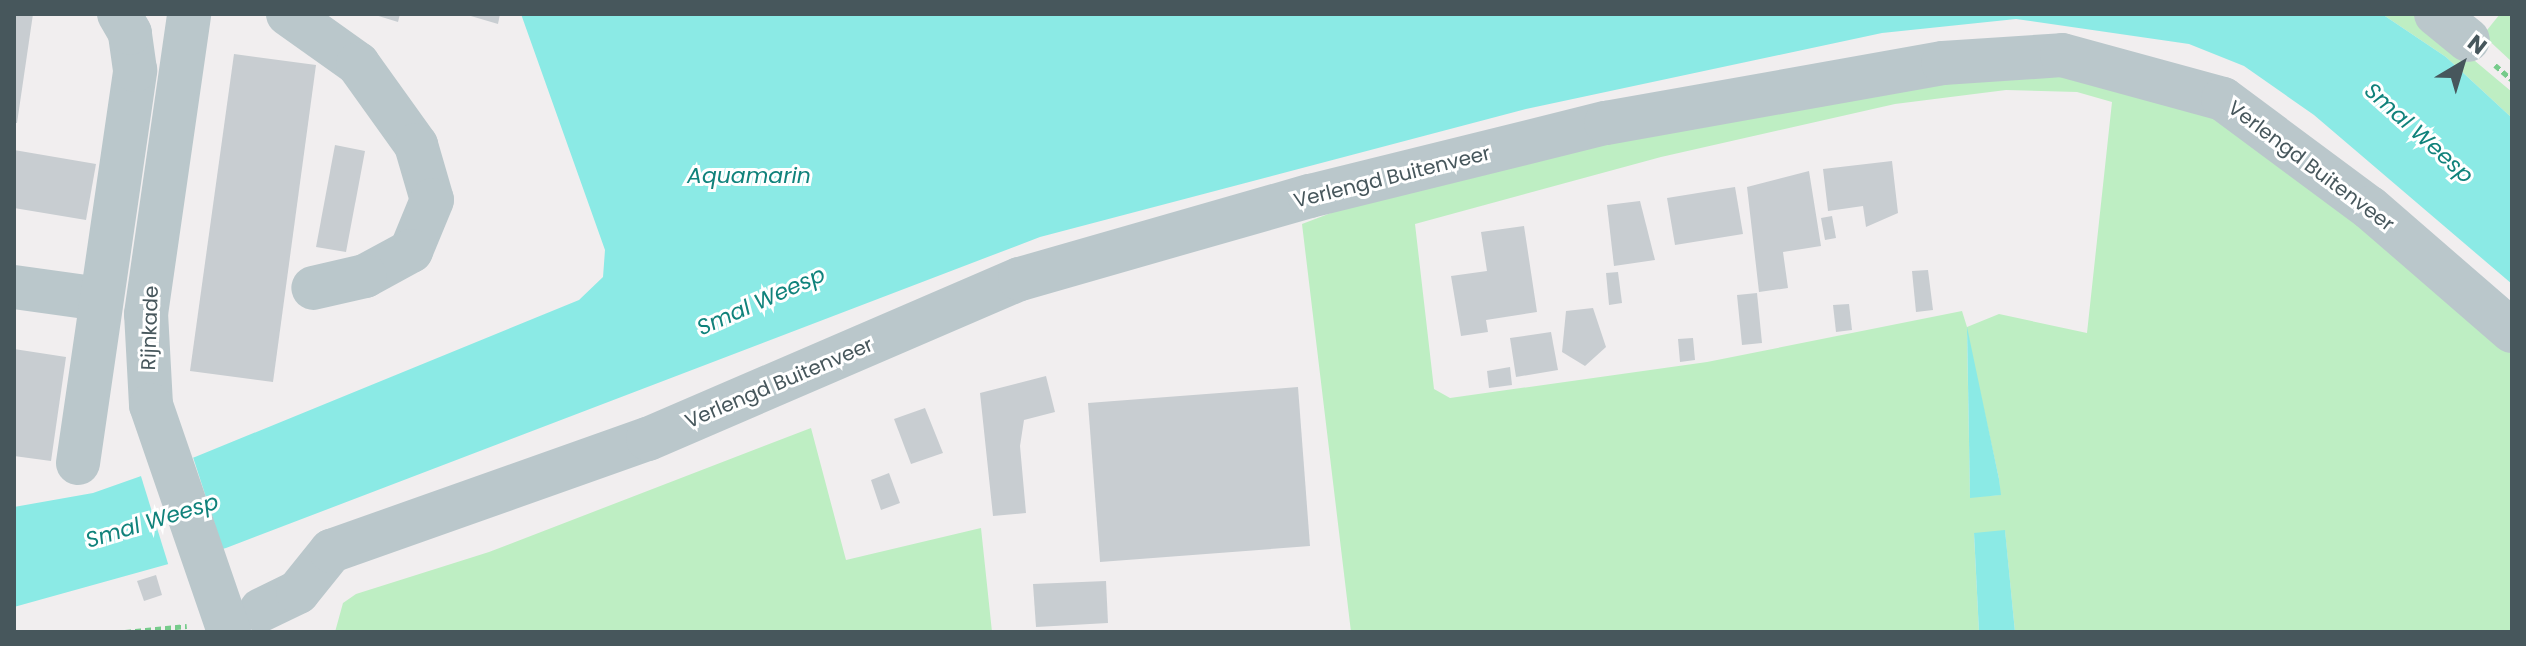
<!DOCTYPE html>
<style>
body{margin:0}
#map{position:relative;width:2526px;height:646px;overflow:hidden;background:#f1eeef;font-family:Poppins,sans-serif}
div>[style]{position:absolute}
[style*='--x']{left:calc(var(--x)*1px);top:calc(var(--y)*1px);width:calc(var(--w)*1px);rotate:calc(var(--a)*1deg)}
.green>*{inset:0;background:#beeec3}
.water>*{inset:0;background:#8beae5}
.pier>*{inset:0;background:#f1eeef}
.building>*{inset:0;background:#c8cdd1}
.path>*{height:5px;margin-top:-2.5px;transform-origin:0;background:repeating-linear-gradient(90deg,#76cb8b 0 6px,transparent 0 10px)}
.minor>*{height:44px;margin:-22px;padding:0 22px;transform-origin:22px;border-radius:22px;background:#bac7cb}
.minor-bridge>*{height:44px;margin:-22px;padding:0 22px;transform-origin:22px;border-radius:22px;background:#bac7cb}
span{translate:-50% -50%;white-space:nowrap;text-align:center;line-height:1.15;-webkit-text-stroke:6px #fff;paint-order:stroke}
.street-label{font-size:20px;color:#47575c}
.water-label{font-size:22px;color:#10827b;font-style:italic}
.frame{position:absolute;inset:0;border:16px solid #47575c;pointer-events:none}
.north{position:absolute;left:2422px;top:24px;width:80px;height:80px;-webkit-text-stroke:6px #fff;paint-order:stroke;rotate:38deg;font-size:22px;font-weight:700;line-height:32px;text-align:center;color:#47575c}
.north::after{content:'';display:block;margin:auto;width:28px;height:36px;background:#47575c;clip-path:polygon(50% 0,100% 100%,50% 72%,0 100%)}
</style>
<div id="map">
<div class="green">
<i style="clip-path:polygon(2382px 14px,2419px 14px,2512px 92px,2512px 118px,2446px 57px)"></i>
<i style="clip-path:polygon(2500px 14px,2512px 14px,2512px 62px,2483px 35px)"></i>
<i style="clip-path:polygon(evenodd,2157px 72px,2512px 328px,2512px 632px,2015px 632px,2005px 531px,1974px 534px,1979px 632px,1351px 632px,1302px 224px,1410px 183px,1868px 74px,2157px 72px,2006px 90px,2077px 92px,2112px 102px,2087px 333px,1999px 314px,1967px 327px,1962px 311px,1707px 362px,1450px 398px,1434px 389px,1415px 224px,1661px 157px,1895px 104px,2006px 90px,2157px 72px,1967px 333px,1999px 479px,2000px 495px,1970px 497px,1967px 333px)"></i>
<i style="clip-path:polygon(811px 428px,846px 560px,981px 528px,992px 632px,335px 632px,343px 603px,356px 594px,489px 552px)"></i>
</div>
<div class="water">
<i style="clip-path:polygon(521px 14px,2382px 14px,2446px 57px,2512px 118px,2512px 284px,2314px 115px,2244px 66px,2189px 44px,2016px 19px,1882px 33px,1526px 109px,1040px 237px,226px 548px,14px 607px,14px 507px,93px 493px,195px 457px,579px 300px,603px 277px,605px 250px)"></i>
<i style="clip-path:polygon(1967px 327px,1999px 479px,2001px 495px,1970px 498px)"></i>
<i style="clip-path:polygon(2005px 530px,2015px 632px,1979px 632px,1974px 533px)"></i>
</div>
<div class="pier">
<i style="clip-path:polygon(192px 454px,224px 553px,170px 570px,140px 473px)"></i>
</div>
<div class="building">
<i style="clip-path:polygon(14px 14px,33px 14px,17px 123px,14px 123px)"></i>
<i style="clip-path:polygon(372px 14px,400px 14px,398px 22px)"></i>
<i style="clip-path:polygon(464px 14px,500px 14px,498px 24px)"></i>
<i style="clip-path:polygon(234px 54px,316px 65px,273px 382px,190px 371px)"></i>
<i style="clip-path:polygon(335px 145px,365px 151px,346px 252px,316px 247px)"></i>
<i style="clip-path:polygon(14px 150px,96px 164px,86px 220px,14px 208px)"></i>
<i style="clip-path:polygon(1892px 161px,1898px 213px,1866px 227px,1863px 206px,1828px 211px,1823px 169px)"></i>
<i style="clip-path:polygon(1809px 171px,1821px 246px,1783px 252px,1788px 288px,1759px 292px,1747px 187px)"></i>
<i style="clip-path:polygon(1735px 187px,1743px 234px,1675px 245px,1667px 198px)"></i>
<i style="clip-path:polygon(1640px 201px,1655px 260px,1614px 266px,1607px 205px)"></i>
<i style="clip-path:polygon(1832px 216px,1836px 238px,1825px 240px,1821px 218px)"></i>
<i style="clip-path:polygon(1524px 226px,1537px 312px,1486px 320px,1488px 332px,1461px 336px,1451px 276px,1487px 271px,1481px 232px)"></i>
<i style="clip-path:polygon(1928px 270px,1933px 310px,1916px 312px,1912px 271px)"></i>
<i style="clip-path:polygon(1618px 272px,1622px 303px,1609px 305px,1606px 273px)"></i>
<i style="clip-path:polygon(1757px 293px,1762px 343px,1742px 345px,1737px 295px)"></i>
<i style="clip-path:polygon(1849px 304px,1852px 330px,1836px 332px,1833px 305px)"></i>
<i style="clip-path:polygon(1593px 308px,1606px 347px,1585px 366px,1562px 352px,1566px 311px)"></i>
<i style="clip-path:polygon(1551px 332px,1558px 370px,1516px 377px,1510px 338px)"></i>
<i style="clip-path:polygon(1693px 338px,1695px 360px,1680px 362px,1678px 339px)"></i>
<i style="clip-path:polygon(14px 349px,66px 357px,51px 461px,14px 456px)"></i>
<i style="clip-path:polygon(1510px 367px,1512px 385px,1489px 388px,1487px 371px)"></i>
<i style="clip-path:polygon(1046px 376px,1055px 412px,1024px 420px,1020px 446px,1026px 513px,993px 516px,980px 393px)"></i>
<i style="clip-path:polygon(1298px 387px,1310px 546px,1100px 562px,1088px 403px)"></i>
<i style="clip-path:polygon(925px 408px,943px 453px,911px 464px,894px 419px)"></i>
<i style="clip-path:polygon(889px 473px,900px 503px,881px 510px,871px 480px)"></i>
<i style="clip-path:polygon(156px 575px,162px 595px,144px 601px,137px 581px)"></i>
<i style="clip-path:polygon(1106px 581px,1108px 623px,1036px 627px,1033px 584px)"></i>
</div>
<div class="path">
<i style="--x:2495;--y:65;--w:23;--a:41"></i>
<i style="--x:125;--y:632;--w:62;--a:-5.5"></i>
</div>
<div class="minor">
<i style="--x:288;--y:14;--w:86;--a:35.5"></i>
<i style="--x:358;--y:64;--w:100;--a:54.4"></i>
<i style="--x:416;--y:145;--w:57;--a:73.8"></i>
<i style="--x:432;--y:200;--w:55;--a:112.4"></i>
<i style="--x:411;--y:251;--w:52;--a:151.5"></i>
<i style="--x:365;--y:276;--w:53;--a:167"></i>
<i style="--x:2436;--y:14;--w:41;--a:39.1"></i>
<i style="--x:14;--y:287;--w:87;--a:7.9"></i>
<i style="--x:151;--y:405;--w:91;--a:-93.1"></i>
<i style="--x:146;--y:314;--w:303;--a:-81.8"></i>
<i style="--x:78;--y:463;--w:397;--a:-81.7"></i>
<i style="--x:135;--y:70;--w:37;--a:-98"></i>
<i style="--x:130;--y:33;--w:22;--a:-120"></i>
<i style="--x:261;--y:610;--w:41;--a:-25.9"></i>
<i style="--x:298;--y:592;--w:53;--a:-51.2"></i>
<i style="--x:331;--y:551;--w:336;--a:-19.5"></i>
<i style="--x:648;--y:439;--w:405;--a:-23.3"></i>
<i style="--x:1020;--y:279;--w:302;--a:-16"></i>
<i style="--x:1310;--y:196;--w:305;--a:-13.9"></i>
<i style="--x:1606;--y:123;--w:342;--a:-10.1"></i>
<i style="--x:1943;--y:63;--w:119;--a:-3.8"></i>
<i style="--x:2062;--y:55;--w:167;--a:15.3"></i>
<i style="--x:2223;--y:99;--w:183;--a:36.6"></i>
<i style="--x:2370;--y:208;--w:188;--a:40.9"></i>
</div>
<div class="minor-bridge">
<i style="--x:151;--y:405;--w:240;--a:71"></i>
</div>
<div class="street-label">
<span style="left:2311px;top:166px;rotate:37deg">Verlengd Buitenveer</span>
<span style="left:1392px;top:177px;rotate:-14deg">Verlengd Buitenveer</span>
<span style="left:150px;top:328px;rotate:-88deg">Rijnkade</span>
<span style="left:779px;top:383px;rotate:-23deg">Verlengd Buitenveer</span>
</div>
<div class="water-label">
<span style="left:2419px;top:133px;rotate:42deg">Smal Weesp</span>
<span style="left:749px;top:176px">Aquamarin</span>
<span style="left:761px;top:301px;rotate:-24deg">Smal Weesp</span>
<span style="left:152px;top:521px;rotate:-17deg">Smal Weesp</span>
</div>
<div class="frame"></div>
<div class="north">N</div>
</div>
